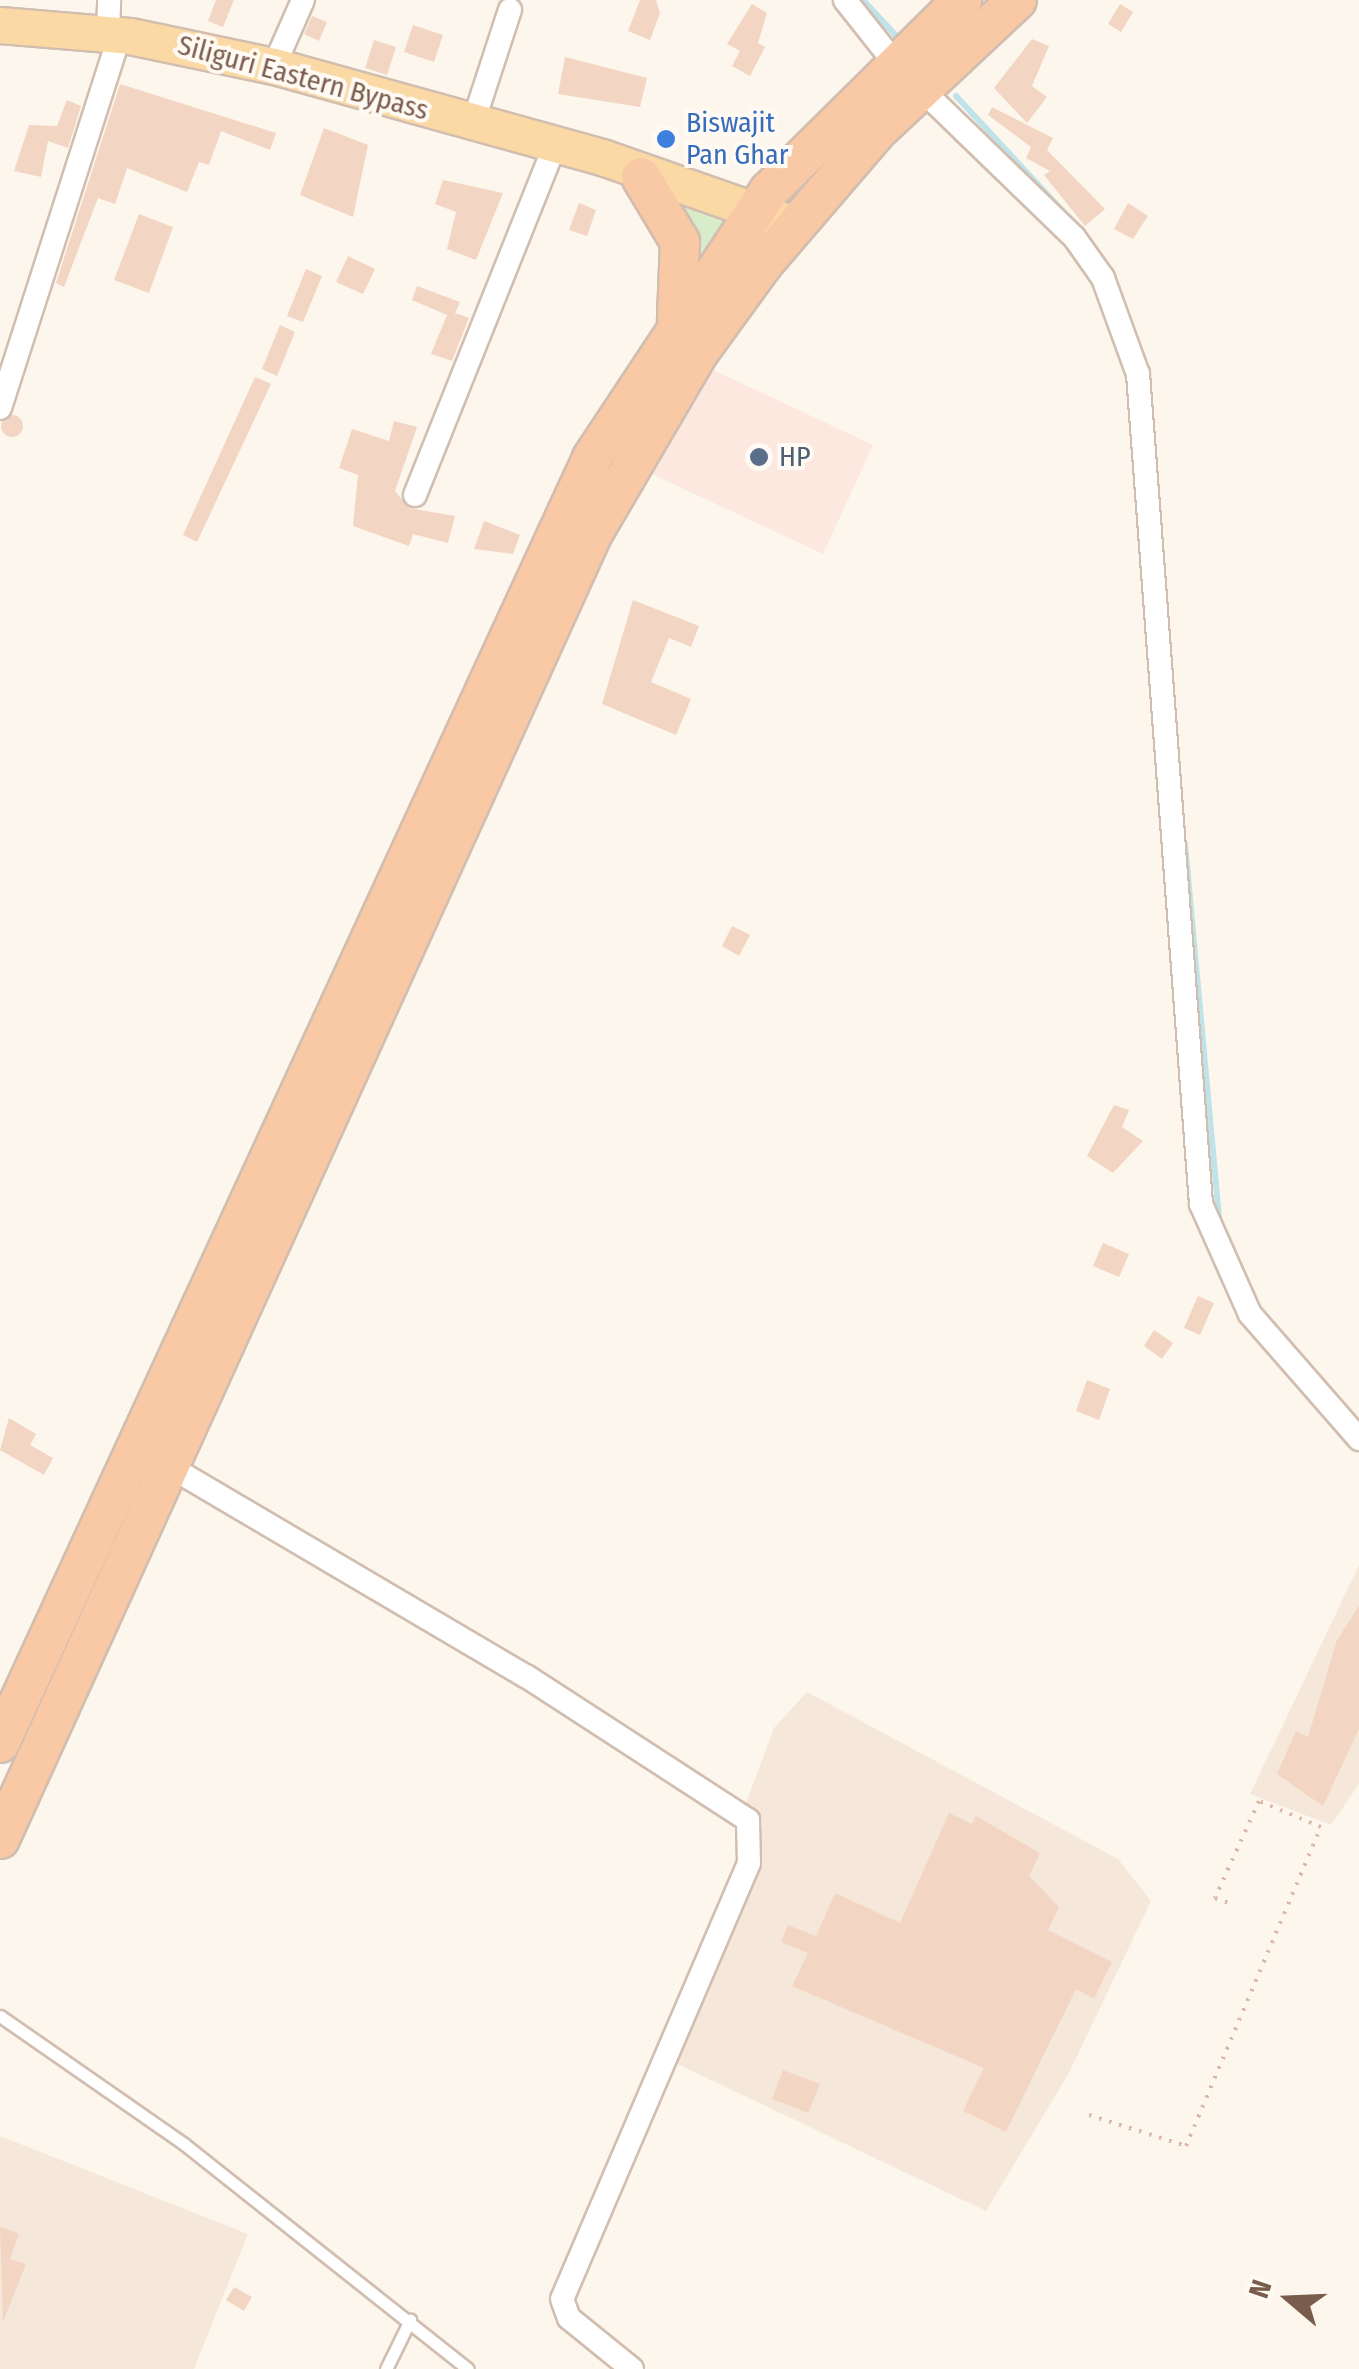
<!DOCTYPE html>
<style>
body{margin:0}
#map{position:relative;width:1359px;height:2369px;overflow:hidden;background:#fdf6ec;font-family:"Fira Sans Condensed",sans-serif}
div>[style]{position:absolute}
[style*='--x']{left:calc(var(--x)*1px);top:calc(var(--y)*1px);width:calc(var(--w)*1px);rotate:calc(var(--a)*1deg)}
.residential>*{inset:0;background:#f5e8da}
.commercial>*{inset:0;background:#fde8e0}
.green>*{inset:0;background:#d8ecc9}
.stream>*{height:6px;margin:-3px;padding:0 3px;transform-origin:3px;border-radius:3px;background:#bfe3e8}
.building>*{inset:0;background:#f3d5c3}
.round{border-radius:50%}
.path>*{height:4px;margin-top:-2px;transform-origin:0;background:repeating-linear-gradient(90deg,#d9b8a5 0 2.5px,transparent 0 10.5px)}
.roads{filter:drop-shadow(2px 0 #d1beb0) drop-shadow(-2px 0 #d1beb0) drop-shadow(0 2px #d1beb0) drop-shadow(0 -2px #d1beb0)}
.service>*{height:11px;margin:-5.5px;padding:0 5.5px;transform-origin:5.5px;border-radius:5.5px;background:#fff}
.minor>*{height:22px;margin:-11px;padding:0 11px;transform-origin:11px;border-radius:11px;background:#fff}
.primary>*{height:35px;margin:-17.5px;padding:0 17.5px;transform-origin:17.5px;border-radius:17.5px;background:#fbd9a5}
.trunk>*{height:38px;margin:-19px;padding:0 19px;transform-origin:19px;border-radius:19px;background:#f9c8a4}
.dots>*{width:28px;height:28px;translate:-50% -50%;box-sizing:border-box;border:5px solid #fffaf3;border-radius:50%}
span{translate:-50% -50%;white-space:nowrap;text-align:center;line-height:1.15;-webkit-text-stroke:8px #fffaf3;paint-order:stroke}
.street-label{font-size:28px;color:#7a5c4d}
.shop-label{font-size:28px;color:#366cbe}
.left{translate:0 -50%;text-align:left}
.service-label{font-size:28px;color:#4e5e75}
.north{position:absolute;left:1239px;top:2249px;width:100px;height:100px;-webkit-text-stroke:8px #fffaf3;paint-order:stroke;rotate:289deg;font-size:28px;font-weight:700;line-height:40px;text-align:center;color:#7a5c4d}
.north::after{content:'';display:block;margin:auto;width:35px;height:45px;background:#7a5c4d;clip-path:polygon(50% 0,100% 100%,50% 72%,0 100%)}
</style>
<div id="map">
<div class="residential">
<i style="clip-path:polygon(1359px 1565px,1359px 1784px,1331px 1825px,1250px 1794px)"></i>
<i style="clip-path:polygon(807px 1692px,1118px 1859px,1151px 1901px,1069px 2073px,986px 2211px,667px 2059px,757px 1874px,762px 1825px,743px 1811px,774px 1728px)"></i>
<i style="clip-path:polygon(0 2136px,248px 2234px,194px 2369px,0 2369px)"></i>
</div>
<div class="commercial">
<i style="clip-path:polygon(705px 366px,873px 445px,823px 554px,643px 470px)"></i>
</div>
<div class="green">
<i style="clip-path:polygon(669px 194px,732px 214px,698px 264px,695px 265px)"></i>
</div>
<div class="stream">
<i style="--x:863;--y:0;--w:54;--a:47.2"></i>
<i style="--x:956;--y:96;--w:163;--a:47.2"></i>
<i style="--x:1111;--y:274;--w:101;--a:69.8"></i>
<i style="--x:1185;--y:844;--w:383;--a:84.8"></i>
</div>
<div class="building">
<i style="clip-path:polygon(216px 0,234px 0,223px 27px,208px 21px)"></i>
<i style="clip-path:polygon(640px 0,656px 0,660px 13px,650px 40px,628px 31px)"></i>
<i style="clip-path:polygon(752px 4px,767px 13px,758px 43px,765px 47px,750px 76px,732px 66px,740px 51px,727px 44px)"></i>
<i style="clip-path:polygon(1120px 4px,1133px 12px,1121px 32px,1108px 24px)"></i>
<i style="clip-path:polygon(312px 16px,327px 22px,319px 41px,304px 34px)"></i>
<i style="clip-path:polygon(413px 25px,443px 35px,434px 62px,404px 52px)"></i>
<i style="clip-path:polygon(1032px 39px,1049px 46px,1032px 86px,1047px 97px,1027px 123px,994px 88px)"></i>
<i style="clip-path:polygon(374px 40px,396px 47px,387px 75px,365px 68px)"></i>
<i style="clip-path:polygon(565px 57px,647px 78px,640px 107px,558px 94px)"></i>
<i style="clip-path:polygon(120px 84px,276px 133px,270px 150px,221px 131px,209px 165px,199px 162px,187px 192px,127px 168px,115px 204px,98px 198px,64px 287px,56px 283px)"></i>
<i style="clip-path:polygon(67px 100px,81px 106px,68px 148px,48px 141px,41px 177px,14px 171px,29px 125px,57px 126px)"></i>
<i style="clip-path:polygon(992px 107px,1053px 138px,1047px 150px,1105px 209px,1085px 226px,1044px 175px,1050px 171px,1026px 158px,1031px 147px,988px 115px)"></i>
<i style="clip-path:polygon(324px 128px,368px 145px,353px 217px,300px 195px)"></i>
<i style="clip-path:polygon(443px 180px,503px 193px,476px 260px,447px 249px,456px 212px,435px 204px)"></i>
<i style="clip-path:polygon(579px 203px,596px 210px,587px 236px,569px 230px)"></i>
<i style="clip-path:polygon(1128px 203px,1148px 216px,1133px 239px,1114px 229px)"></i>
<i style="clip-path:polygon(139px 214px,173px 227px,149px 293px,114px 280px)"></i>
<i style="clip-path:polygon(348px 256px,375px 269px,363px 294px,336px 282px)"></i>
<i style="clip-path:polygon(306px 269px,322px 276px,303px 322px,287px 316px)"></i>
<i style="clip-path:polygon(417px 286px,460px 302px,455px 313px,469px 318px,452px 361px,431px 354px,447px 315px,412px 300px)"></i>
<i style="clip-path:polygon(280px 325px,295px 332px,277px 376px,262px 369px)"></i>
<i style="clip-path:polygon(255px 377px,271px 384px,197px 542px,183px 535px)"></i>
<i class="round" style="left:1px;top:415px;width:22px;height:22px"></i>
<i style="clip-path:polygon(394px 421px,417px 427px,395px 491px,409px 508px,455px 516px,448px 543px,413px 534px,409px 546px,353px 526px,358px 475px,339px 468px,352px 429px,389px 441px)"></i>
<i style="clip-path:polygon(484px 521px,520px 535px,513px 554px,474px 549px)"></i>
<i style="clip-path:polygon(633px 600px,699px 626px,691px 647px,669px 638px,651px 682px,691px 699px,676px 735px,602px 704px)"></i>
<i style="clip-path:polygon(732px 926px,750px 935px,739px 956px,722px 946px)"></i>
<i style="clip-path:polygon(1114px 1105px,1129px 1110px,1122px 1127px,1143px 1141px,1113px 1173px,1087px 1156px)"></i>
<i style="clip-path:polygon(1103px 1243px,1129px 1254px,1119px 1277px,1093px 1266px)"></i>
<i style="clip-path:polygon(1198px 1296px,1214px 1303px,1200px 1335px,1184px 1328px)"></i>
<i style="clip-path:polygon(1154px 1330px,1173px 1343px,1162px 1359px,1144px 1346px)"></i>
<i style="clip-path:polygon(1087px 1380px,1110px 1389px,1099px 1420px,1076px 1411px)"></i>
<i style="clip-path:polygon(9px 1418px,36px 1434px,30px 1445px,53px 1458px,44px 1475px,0 1450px)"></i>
<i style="clip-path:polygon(1359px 1606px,1359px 1729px,1323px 1806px,1277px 1774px,1296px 1731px,1308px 1737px,1337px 1640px)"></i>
<i style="clip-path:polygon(949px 1813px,972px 1824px,976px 1816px,1040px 1853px,1029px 1876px,1059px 1907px,1048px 1930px,1112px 1962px,1094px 1999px,1076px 1989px,1006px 2132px,963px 2111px,984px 2068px,792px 1986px,808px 1953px,781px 1942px,788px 1925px,816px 1936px,835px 1893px,900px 1923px)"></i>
<i style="clip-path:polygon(783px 2070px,820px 2084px,808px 2113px,772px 2099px)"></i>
<i style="clip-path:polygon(0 2226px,19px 2234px,10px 2259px,26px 2264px,3px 2322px)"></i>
<i style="clip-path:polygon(234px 2287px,252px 2297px,244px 2311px,226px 2300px)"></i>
</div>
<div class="path">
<i style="--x:1089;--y:2115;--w:102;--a:17.7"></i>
<i style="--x:1186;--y:2146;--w:346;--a:-67.1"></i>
<i style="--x:1321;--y:1827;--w:67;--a:-157.2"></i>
<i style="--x:1259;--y:1801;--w:107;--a:114.4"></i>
<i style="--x:1215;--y:1898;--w:15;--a:20"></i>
</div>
<div class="roads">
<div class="service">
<i style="--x:0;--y:2016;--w:224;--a:34.8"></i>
<i style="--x:184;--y:2144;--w:362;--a:38.4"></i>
<i style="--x:386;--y:2369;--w:55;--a:-63.9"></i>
</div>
<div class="minor">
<i style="--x:845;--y:0;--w:80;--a:51.6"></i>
<i style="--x:108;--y:33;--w:33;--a:-88"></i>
<i style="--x:274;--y:66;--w:72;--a:-66.3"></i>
<i style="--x:920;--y:88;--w:214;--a:44.1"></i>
<i style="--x:1074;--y:237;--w:50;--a:54.7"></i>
<i style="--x:1103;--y:278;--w:102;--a:70"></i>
<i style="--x:1138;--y:374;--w:832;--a:85.66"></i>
<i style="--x:1201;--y:1204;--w:120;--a:66"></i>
<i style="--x:1250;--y:1314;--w:166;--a:48.9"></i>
<i style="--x:473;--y:123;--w:119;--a:-71.9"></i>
<i style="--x:0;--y:408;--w:393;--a:-72.2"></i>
<i style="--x:415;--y:495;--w:377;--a:-68.2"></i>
<i style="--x:174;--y:1469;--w:408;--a:30.5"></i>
<i style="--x:526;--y:1676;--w:265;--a:33"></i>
<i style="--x:748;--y:1820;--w:43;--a:88.7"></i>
<i style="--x:749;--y:1863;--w:474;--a:113.2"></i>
<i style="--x:562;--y:2299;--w:20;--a:70"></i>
<i style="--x:569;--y:2318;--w:81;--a:39"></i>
</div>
<div class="primary">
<i style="--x:0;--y:25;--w:130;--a:4.8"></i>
<i style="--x:130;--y:36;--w:147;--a:11.8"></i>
<i style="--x:274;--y:66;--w:340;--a:15.5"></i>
<i style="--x:602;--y:157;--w:191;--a:19.3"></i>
</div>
<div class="trunk">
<i style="--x:641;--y:177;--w:76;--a:59"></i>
<i style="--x:680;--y:242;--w:76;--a:92.3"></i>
<i style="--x:0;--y:1743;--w:1415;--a:-65.26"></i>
<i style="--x:592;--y:458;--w:320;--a:-56.5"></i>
<i style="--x:769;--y:191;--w:272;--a:-44.7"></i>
<i style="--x:0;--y:1839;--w:1432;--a:-65.58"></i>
<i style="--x:592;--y:535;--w:212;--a:-59.7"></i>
<i style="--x:699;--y:352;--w:109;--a:-54"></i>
<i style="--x:763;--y:264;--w:174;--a:-49.4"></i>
<i style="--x:876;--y:132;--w:193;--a:-43.1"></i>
</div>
</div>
<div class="dots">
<i style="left:666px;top:139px;background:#3f7fe0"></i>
<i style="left:759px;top:457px;background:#5c6f8a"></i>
</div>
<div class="street-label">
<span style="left:303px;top:78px;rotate:15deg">Siliguri Eastern Bypass</span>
</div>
<div class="shop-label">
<span class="left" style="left:686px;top:139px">Biswajit<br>Pan Ghar</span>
</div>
<div class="service-label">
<span class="left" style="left:779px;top:457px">HP</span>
</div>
<div class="north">N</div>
</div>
